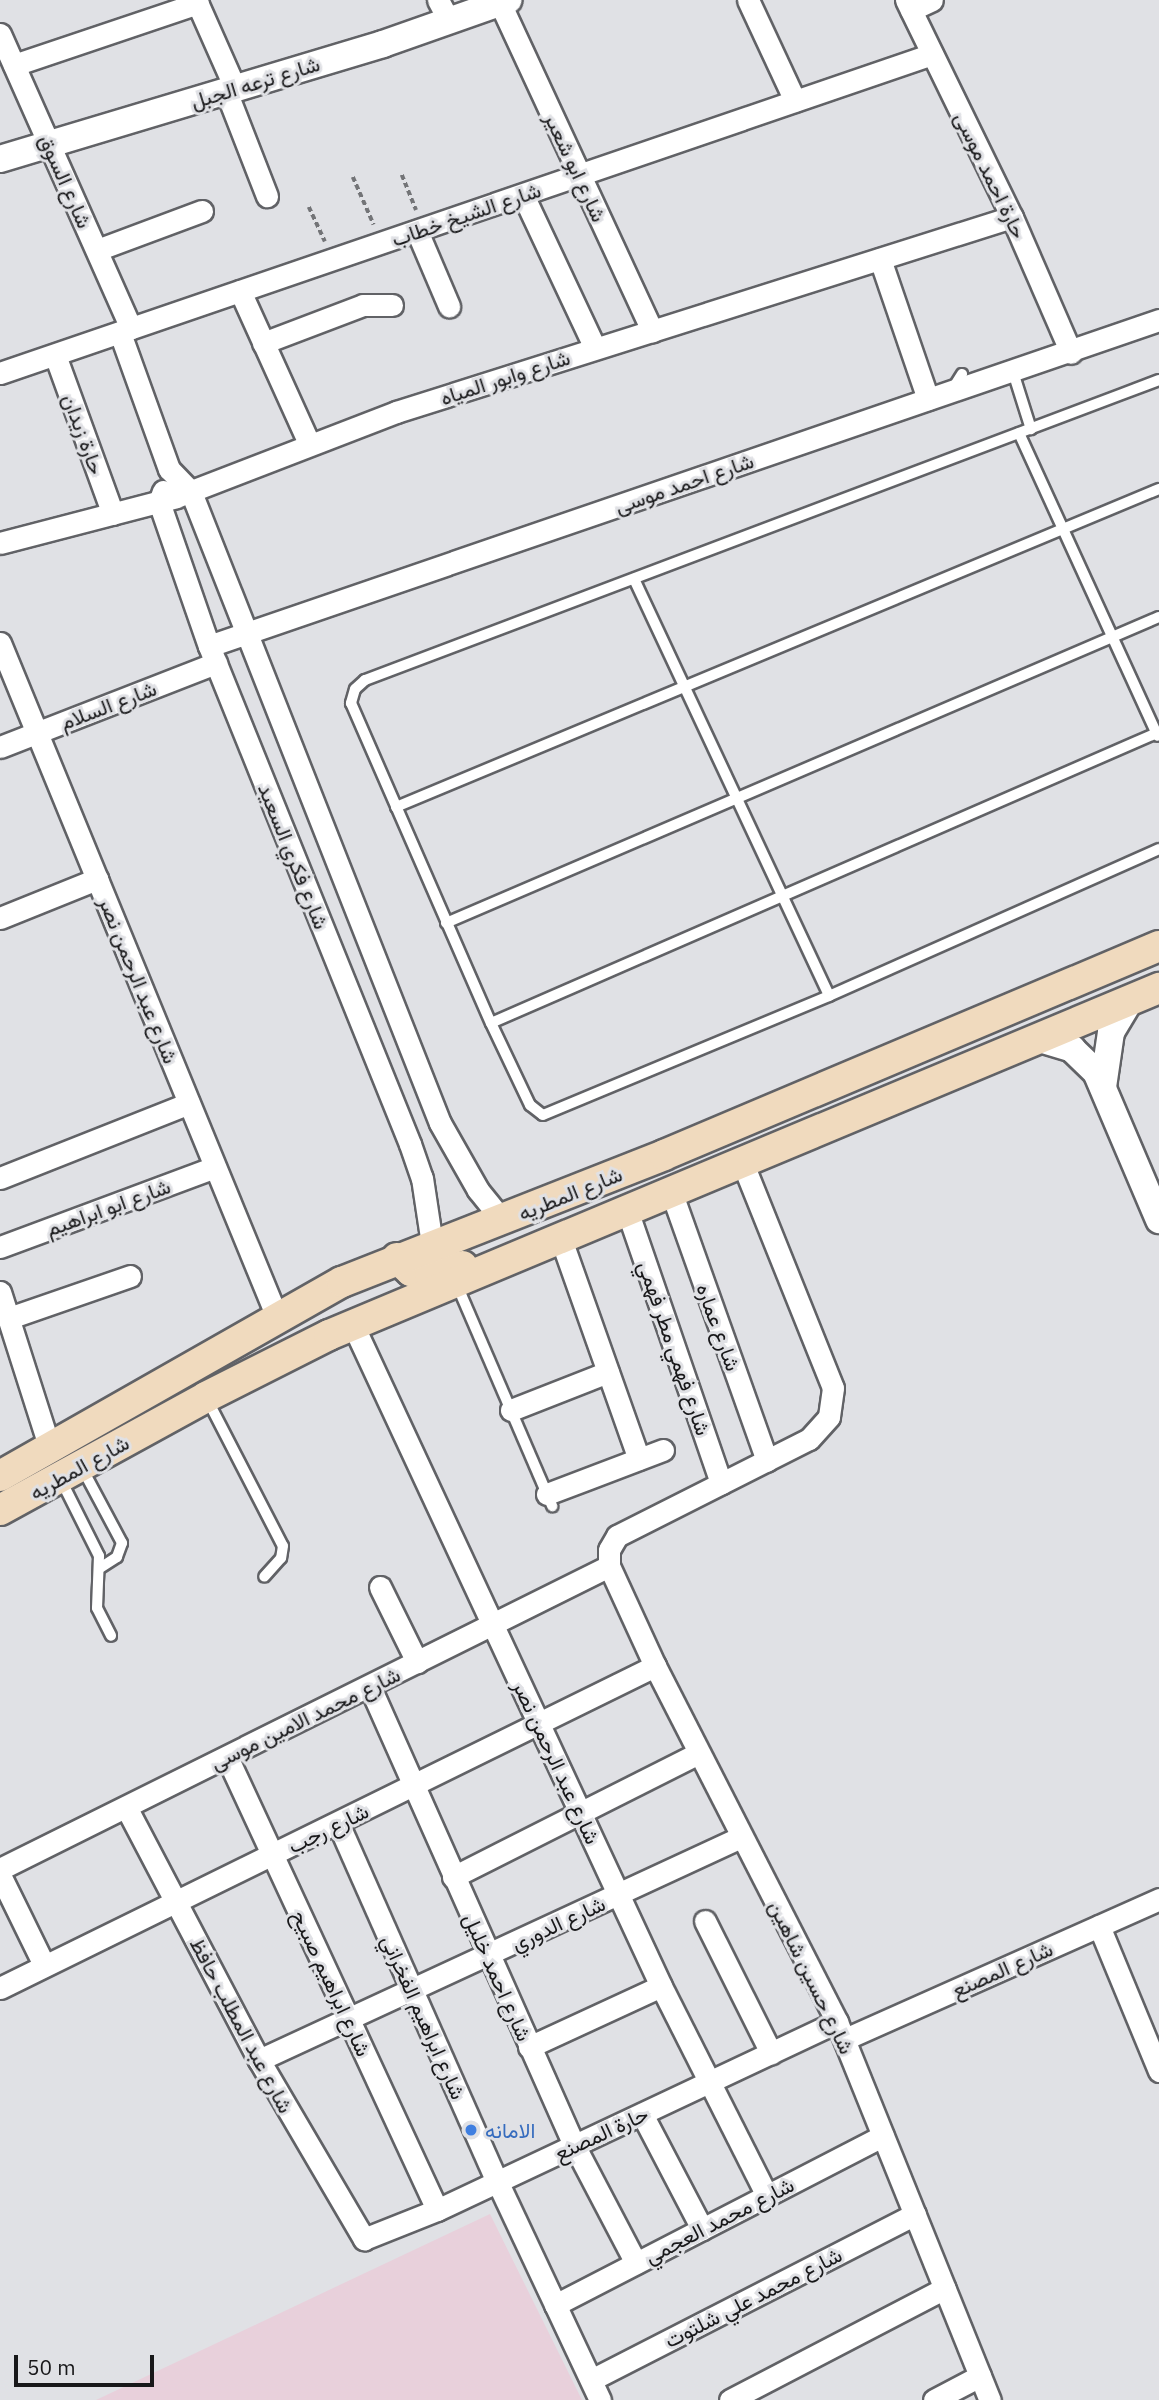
<!DOCTYPE html>
<meta charset="utf-8">
<style>
body{margin:0}
#map{position:relative;width:1159px;height:2400px;overflow:hidden;background:#e0e1e5;font-family:"IBM Plex Sans",Vazirmatn,sans-serif}
div>[style]{position:absolute}
[style*='--x']{left:calc(var(--x)*1px);top:calc(var(--y)*1px);width:calc(var(--w)*1px);rotate:calc(var(--a)*1deg)}
.industrial>*{inset:0;background:#e8d0db}
.path>*{height:3.5px;margin-top:-1.75px;transform-origin:0;background:repeating-linear-gradient(90deg,#737477 0 5px,transparent 0 8.5px)}
.roads{filter:drop-shadow(2px 0 #616266) drop-shadow(-2px 0 #616266) drop-shadow(0 2px #616266) drop-shadow(0 -2px #616266)}
.service>*{height:10px;margin:-5px;padding:0 5px;transform-origin:5px;border-radius:5px;background:#fff}
.minor>*{height:21px;margin:-10.5px;padding:0 10.5px;transform-origin:10.5px;border-radius:10.5px;background:#fff}
.tertiary>*{height:26px;margin:-13px;padding:0 13px;transform-origin:13px;border-radius:13px;background:#fff}
.secondary>*{height:30px;margin:-15px;padding:0 15px;transform-origin:15px;border-radius:15px;background:#f0dabe}
.dots>*{width:19px;height:19px;translate:-50% -50%;box-sizing:border-box;border:4px solid #e0e1e5;border-radius:50%}
span{translate:-50% -50%;white-space:nowrap;text-align:center;line-height:1.15;-webkit-text-stroke:6px #e0e1e5;paint-order:stroke}
.street-label{font-size:21px;color:#18181a}
.shop-label{font-size:21px;color:#366cbe}
.left{translate:0 -50%;text-align:left}
.scale{position:absolute;left:14px;top:2355px;width:140px;height:32px;box-sizing:border-box;border:4px solid #18181a;border-top:0;padding-left:9px;font-size:21px;line-height:24px;white-space:nowrap;color:#18181a;-webkit-text-stroke:5px #e0e1e5;paint-order:stroke}
</style>
<div id="map">
<div class="industrial">
<i style="clip-path:polygon(490px 2214px,582px 2400px,96px 2400px)"></i>
</div>
<div class="path">
<i style="--x:402;--y:175;--w:38;--a:68"></i>
<i style="--x:353;--y:177;--w:52;--a:66.4"></i>
<i style="--x:309;--y:207;--w:38;--a:65"></i>
</div>
<div class="roads">
<div class="service">
<i style="--x:1013;--y:372;--w:60;--a:72.5"></i>
<i style="--x:1159;--y:380;--w:849;--a:159.3"></i>
<i style="--x:365;--y:680;--w:13;--a:138"></i>
<i style="--x:355;--y:689;--w:15;--a:106"></i>
<i style="--x:351;--y:703;--w:349;--a:66.4"></i>
<i style="--x:491;--y:1023;--w:91;--a:64.6"></i>
<i style="--x:530;--y:1105;--w:16;--a:38"></i>
<i style="--x:543;--y:1115;--w:310;--a:-22.6"></i>
<i style="--x:829;--y:996;--w:361;--a:-24"></i>
<i style="--x:952;--y:390;--w:19;--a:-58"></i>
<i style="--x:1019;--y:433;--w:333;--a:65.4"></i>
<i style="--x:634;--y:579;--w:460;--a:64.9"></i>
<i style="--x:396;--y:807;--w:827;--a:-22.63"></i>
<i style="--x:446;--y:923;--w:776;--a:-23.23"></i>
<i style="--x:491;--y:1023;--w:729;--a:-23.54"></i>
<i style="--x:457;--y:1285;--w:241;--a:66.7"></i>
<i style="--x:207;--y:1399;--w:165;--a:62.7"></i>
<i style="--x:283;--y:1546;--w:12;--a:99"></i>
<i style="--x:281;--y:1558;--w:25;--a:132"></i>
<i style="--x:82;--y:1468;--w:85;--a:61.9"></i>
<i style="--x:122;--y:1543;--w:15;--a:110"></i>
<i style="--x:117;--y:1557;--w:20;--a:147"></i>
<i style="--x:61;--y:1480;--w:85;--a:63.4"></i>
<i style="--x:99;--y:1556;--w:52;--a:92.2"></i>
<i style="--x:97;--y:1608;--w:31;--a:63"></i>
</div>
<div class="minor">
<i style="--x:196;--y:0;--w:96;--a:66.1"></i>
<i style="--x:438;--y:0;--w:24;--a:62"></i>
<i style="--x:748;--y:0;--w:111;--a:65"></i>
<i style="--x:906;--y:0;--w:242;--a:64"></i>
<i style="--x:1012;--y:217;--w:148;--a:66.5"></i>
<i style="--x:500;--y:3;--w:362;--a:65.1"></i>
<i style="--x:911;--y:10;--w:23;--a:-25"></i>
<i style="--x:0;--y:34;--w:322;--a:66"></i>
<i style="--x:14;--y:65;--w:194;--a:-18.6"></i>
<i style="--x:226;--y:91;--w:113;--a:68.7"></i>
<i style="--x:523;--y:195;--w:169;--a:64.8"></i>
<i style="--x:417;--y:231;--w:82;--a:66.9"></i>
<i style="--x:97;--y:250;--w:112;--a:-20.4"></i>
<i style="--x:880;--y:259;--w:148;--a:71.1"></i>
<i style="--x:240;--y:291;--w:167;--a:65.6"></i>
<i style="--x:120;--y:333;--w:145;--a:70.2"></i>
<i style="--x:169;--y:469;--w:32;--a:46"></i>
<i style="--x:191;--y:492;--w:678;--a:68.47"></i>
<i style="--x:440;--y:1123;--w:77;--a:60.4"></i>
<i style="--x:478;--y:1190;--w:38;--a:51"></i>
<i style="--x:263;--y:343;--w:107;--a:-20.8"></i>
<i style="--x:363;--y:305;--w:29;--a:0"></i>
<i style="--x:55;--y:355;--w:169;--a:70"></i>
<i style="--x:0;--y:373;--w:985;--a:-18.89"></i>
<i style="--x:163;--y:491;--w:12;--a:110"></i>
<i style="--x:159;--y:502;--w:152;--a:70.9"></i>
<i style="--x:209;--y:646;--w:537;--a:68.02"></i>
<i style="--x:410;--y:1144;--w:36;--a:71"></i>
<i style="--x:422;--y:1178;--w:67;--a:81.4"></i>
<i style="--x:0;--y:543;--w:182;--a:-14.6"></i>
<i style="--x:176;--y:497;--w:236;--a:-21.1"></i>
<i style="--x:396;--y:412;--w:646;--a:-17.57"></i>
<i style="--x:0;--y:643;--w:729;--a:67.66"></i>
<i style="--x:209;--y:646;--w:1004;--a:-18.94"></i>
<i style="--x:0;--y:747;--w:232;--a:-21.3"></i>
<i style="--x:0;--y:918;--w:105;--a:-21.9"></i>
<i style="--x:743;--y:1164;--w:241;--a:68.1"></i>
<i style="--x:833;--y:1388;--w:29;--a:98"></i>
<i style="--x:829;--y:1417;--w:30;--a:132"></i>
<i style="--x:809;--y:1439;--w:215;--a:153.2"></i>
<i style="--x:617;--y:1536;--w:16;--a:120"></i>
<i style="--x:609;--y:1550;--w:16;--a:90"></i>
<i style="--x:609;--y:1566;--w:110;--a:65.3"></i>
<i style="--x:655;--y:1666;--w:400;--a:62.9"></i>
<i style="--x:837;--y:2022;--w:408;--a:68"></i>
<i style="--x:0;--y:1178;--w:203;--a:-21.6"></i>
<i style="--x:672;--y:1194;--w:283;--a:70.4"></i>
<i style="--x:628;--y:1213;--w:286;--a:71"></i>
<i style="--x:562;--y:1242;--w:230;--a:70.5"></i>
<i style="--x:0;--y:1247;--w:229;--a:-20.4"></i>
<i style="--x:0;--y:1292;--w:165;--a:72.3"></i>
<i style="--x:9;--y:1318;--w:128;--a:-19.1"></i>
<i style="--x:353;--y:1325;--w:729;--a:65.02"></i>
<i style="--x:661;--y:1986;--w:235;--a:63.2"></i>
<i style="--x:511;--y:1410;--w:104;--a:-21.4"></i>
<i style="--x:547;--y:1494;--w:124;--a:-20.8"></i>
<i style="--x:380;--y:1587;--w:84;--a:63.7"></i>
<i style="--x:370;--y:1687;--w:501;--a:65.99"></i>
<i style="--x:574;--y:2145;--w:133;--a:62.3"></i>
<i style="--x:227;--y:1757;--w:499;--a:65.1"></i>
<i style="--x:126;--y:1807;--w:286;--a:62.3"></i>
<i style="--x:259;--y:2060;--w:208;--a:59.6"></i>
<i style="--x:364;--y:2239;--w:79;--a:-21.7"></i>
<i style="--x:437;--y:2210;--w:442;--a:-25.2"></i>
<i style="--x:338;--y:1823;--w:392;--a:66.1"></i>
<i style="--x:497;--y:2181;--w:242;--a:64.8"></i>
<i style="--x:0;--y:1869;--w:680;--a:-26.45"></i>
<i style="--x:0;--y:1875;--w:100;--a:63.9"></i>
<i style="--x:453;--y:1877;--w:275;--a:-26.8"></i>
<i style="--x:705;--y:1921;--w:148;--a:63.4"></i>
<i style="--x:1099;--y:1926;--w:157;--a:67.5"></i>
<i style="--x:0;--y:1988;--w:730;--a:-26.18"></i>
<i style="--x:845;--y:2039;--w:344;--a:-24"></i>
<i style="--x:529;--y:2047;--w:145;--a:-24.8"></i>
<i style="--x:259;--y:2060;--w:531;--a:-24.83"></i>
<i style="--x:642;--y:2114;--w:130;--a:62.4"></i>
<i style="--x:555;--y:2305;--w:369;--a:-27.3"></i>
<i style="--x:591;--y:2380;--w:364;--a:-27.1"></i>
<i style="--x:730;--y:2400;--w:242;--a:-27.5"></i>
<i style="--x:934;--y:2400;--w:52;--a:-27.6"></i>
</div>
<div class="tertiary">
<i style="--x:0;--y:159;--w:400;--a:-16.7"></i>
<i style="--x:383;--y:44;--w:133;--a:-19.4"></i>
<i style="--x:1040;--y:1039;--w:34;--a:17"></i>
<i style="--x:1072;--y:1049;--w:33;--a:44"></i>
<i style="--x:1096;--y:1072;--w:161;--a:66.9"></i>
<i style="--x:1103;--y:1087;--w:56;--a:-81.7"></i>
<i style="--x:1111;--y:1032;--w:37;--a:-59"></i>
</div>
<div class="secondary">
<i style="--x:397;--y:1258;--w:19;--a:43"></i>
<i style="--x:411;--y:1271;--w:20;--a:15"></i>
<i style="--x:430;--y:1276;--w:34;--a:-17"></i>
<i style="--x:0;--y:1476;--w:393;--a:-29.6"></i>
<i style="--x:342;--y:1282;--w:346;--a:-21.5"></i>
<i style="--x:664;--y:1155;--w:537;--a:-22.89"></i>
<i style="--x:0;--y:1510;--w:235;--a:-28.7"></i>
<i style="--x:206;--y:1397;--w:138;--a:-26.8"></i>
<i style="--x:329;--y:1335;--w:900;--a:-22.69"></i>
</div>
</div>
<div class="dots">
<i style="left:471px;top:2130px;background:#3f7fe0"></i>
</div>
<div class="street-label">
<span style="left:255px;top:82px;rotate:-17deg">شارع ترعه الجبل</span>
<span style="left:576px;top:167px;rotate:65deg">شارع ابو شعير</span>
<span style="left:991px;top:175px;rotate:64deg">حارة احمد موسى</span>
<span style="left:66px;top:181px;rotate:66deg">شارع السوق</span>
<span style="left:466px;top:214px;rotate:-19deg">شارع الشيخ خطاب</span>
<span style="left:505px;top:377px;rotate:-18deg">شارع وابور المياه</span>
<span style="left:84px;top:434px;rotate:70deg">حارة زيدان</span>
<span style="left:684px;top:483px;rotate:-19deg">شارع احمد موسى</span>
<span style="left:108px;top:705px;rotate:-21deg">شارع السلام</span>
<span style="left:294px;top:856px;rotate:68deg">شارع فكري السعيد</span>
<span style="left:139px;top:980px;rotate:68deg">شارع عبد الرحمن نصر</span>
<span style="left:570px;top:1193px;rotate:-22deg">شارع المطريه</span>
<span style="left:108px;top:1207px;rotate:-20deg">شارع ابو ابراهيم</span>
<span style="left:719px;top:1327px;rotate:70deg">شارع عماره</span>
<span style="left:675px;top:1348px;rotate:71deg">شارع فهمي مطر فهمي</span>
<span style="left:79px;top:1467px;rotate:-29deg">شارع المطريه</span>
<span style="left:305px;top:1718px;rotate:-26deg">شارع محمد الامين موسى</span>
<span style="left:557px;top:1762px;rotate:65deg">شارع عبد الرحمن نصر</span>
<span style="left:328px;top:1828px;rotate:-26deg">شارع رجب</span>
<span style="left:558px;top:1923px;rotate:-25deg">شارع الدوري</span>
<span style="left:1002px;top:1969px;rotate:-24deg">شارع المصنع</span>
<span style="left:498px;top:1977px;rotate:66deg">شارع احمد خليل</span>
<span style="left:812px;top:1977px;rotate:64deg">شارع حسين شاهين</span>
<span style="left:332px;top:1983px;rotate:65deg">شارع ابراهيم صبيح</span>
<span style="left:424px;top:2017px;rotate:66deg">شارع ابراهيم الفخراني</span>
<span style="left:242px;top:2025px;rotate:62deg">شارع عبد المطلب حافظ</span>
<span style="left:601px;top:2133px;rotate:-25deg">حارة المصنع</span>
<span style="left:719px;top:2220px;rotate:-27deg">شارع محمد العجمي</span>
<span style="left:753px;top:2297px;rotate:-27deg">شارع محمد علي شلتوت</span>
</div>
<div class="shop-label">
<span class="left" style="left:485px;top:2130px">الامانه</span>
</div>
<div class="scale">50 m</div>
</div>
